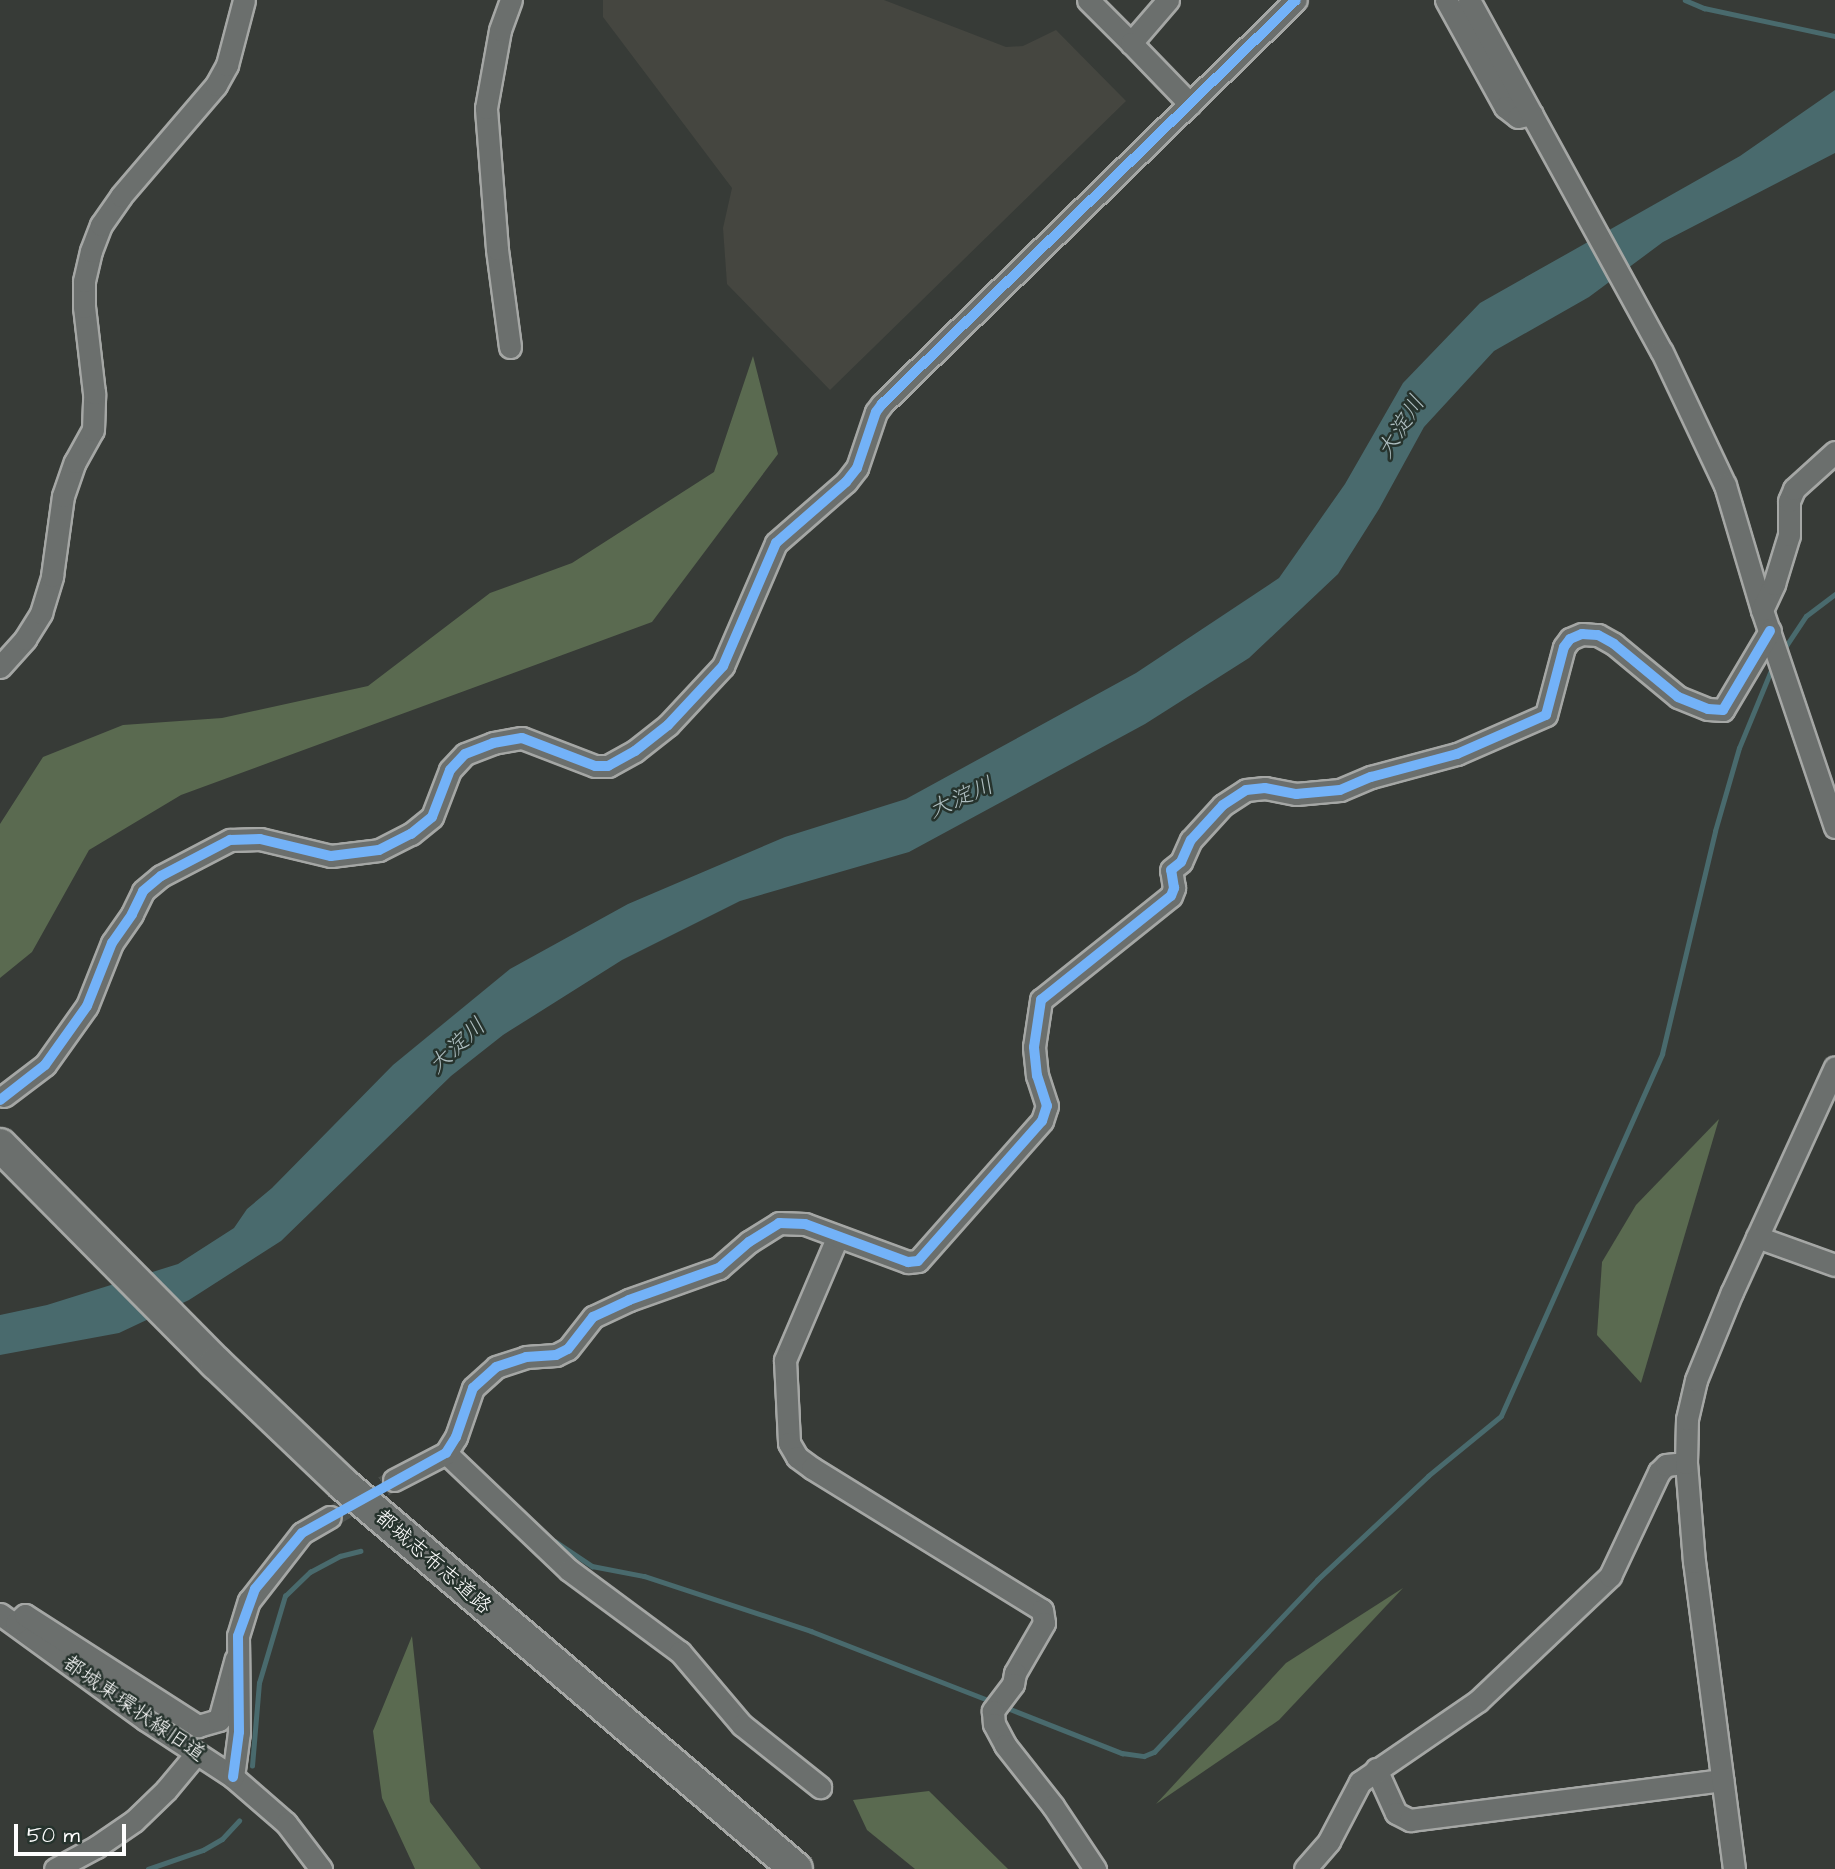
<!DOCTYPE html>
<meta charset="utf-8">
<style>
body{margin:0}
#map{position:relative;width:1835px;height:1869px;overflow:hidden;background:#373b37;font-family:"Architects Daughter","Klee One",sans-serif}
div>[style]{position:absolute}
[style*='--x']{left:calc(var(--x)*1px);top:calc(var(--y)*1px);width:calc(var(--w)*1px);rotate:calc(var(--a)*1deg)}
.built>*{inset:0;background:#454640}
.green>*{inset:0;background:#5a6a50}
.water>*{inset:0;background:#496a6d}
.stream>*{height:4.5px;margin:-2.25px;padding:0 2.25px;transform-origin:2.25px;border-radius:2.25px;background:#496a6d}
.minor-tunnel>*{height:21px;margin-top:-10.5px;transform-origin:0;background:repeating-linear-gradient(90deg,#4b4f4b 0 21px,transparent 0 31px)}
.roads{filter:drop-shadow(2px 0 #a5a7a5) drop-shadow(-2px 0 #a5a7a5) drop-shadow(0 2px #a5a7a5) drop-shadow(0 -2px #a5a7a5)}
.minor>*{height:21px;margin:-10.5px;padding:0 10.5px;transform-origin:10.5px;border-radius:10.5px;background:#6b6f6d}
.highway>*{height:32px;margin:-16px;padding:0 16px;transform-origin:16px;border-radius:16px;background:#6b6f6d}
.cycleway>*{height:10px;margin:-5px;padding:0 5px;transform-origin:5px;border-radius:5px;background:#73b2f8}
span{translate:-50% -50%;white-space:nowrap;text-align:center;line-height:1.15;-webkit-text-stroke:5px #26332d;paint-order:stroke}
.street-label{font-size:21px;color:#fff}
.water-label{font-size:23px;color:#aebec0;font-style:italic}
.scale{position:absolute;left:14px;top:1824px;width:112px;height:32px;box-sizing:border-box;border:4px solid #fff;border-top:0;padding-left:9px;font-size:21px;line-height:24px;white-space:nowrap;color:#fff;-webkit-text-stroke:5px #26332d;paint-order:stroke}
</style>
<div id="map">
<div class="built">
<i style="clip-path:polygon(603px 0,884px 0,1006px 47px,1023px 46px,1056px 30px,1126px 101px,830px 390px,727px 284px,723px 228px,732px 188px,603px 17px)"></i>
</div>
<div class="green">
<i style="clip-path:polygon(753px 356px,778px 454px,652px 622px,181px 795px,89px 850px,32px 952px,0 978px,0 824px,43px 757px,123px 725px,222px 718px,368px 686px,490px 593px,572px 563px,714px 472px)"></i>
<i style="clip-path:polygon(1719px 1119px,1641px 1383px,1597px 1335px,1602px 1262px,1636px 1205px)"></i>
<i style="clip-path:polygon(1403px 1588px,1279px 1720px,1156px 1804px,1286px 1663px)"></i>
<i style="clip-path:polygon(412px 1636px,430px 1802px,481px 1869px,415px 1869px,382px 1798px,373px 1731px)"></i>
<i style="clip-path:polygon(929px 1791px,1008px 1869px,915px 1869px,867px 1830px,853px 1800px)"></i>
</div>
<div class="water">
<i style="clip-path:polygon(1835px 90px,1835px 153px,1663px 242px,1589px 297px,1494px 351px,1424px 427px,1379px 509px,1338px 574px,1249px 658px,1145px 724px,909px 852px,740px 901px,622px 960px,503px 1035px,451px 1076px,281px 1241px,189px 1300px,119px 1333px,0 1355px,0 1315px,47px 1305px,178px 1264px,234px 1228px,247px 1209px,272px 1188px,393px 1065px,510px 969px,628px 904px,785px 837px,906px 799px,1136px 673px,1279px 578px,1345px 484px,1403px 383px,1480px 303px,1740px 156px)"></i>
</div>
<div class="stream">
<i style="--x:1685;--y:0;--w:21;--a:23"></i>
<i style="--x:1704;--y:8;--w:134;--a:12.1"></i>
<i style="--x:1782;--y:652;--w:43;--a:-56.3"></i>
<i style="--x:1806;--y:616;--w:36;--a:-37"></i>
<i style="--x:555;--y:1541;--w:45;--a:34"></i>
<i style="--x:592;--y:1566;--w:53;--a:10.9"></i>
<i style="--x:644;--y:1576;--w:176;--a:18.2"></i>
<i style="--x:811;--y:1631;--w:193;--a:21.3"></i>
<i style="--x:1005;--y:1707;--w:126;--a:21.5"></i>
<i style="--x:1122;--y:1753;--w:22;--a:8"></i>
<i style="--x:1144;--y:1756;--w:11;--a:-22"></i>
<i style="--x:1154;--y:1752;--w:237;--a:-46.5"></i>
<i style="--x:1317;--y:1580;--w:152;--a:-43.1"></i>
<i style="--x:1428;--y:1476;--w:94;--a:-39.4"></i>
<i style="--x:1501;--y:1416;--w:396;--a:-66"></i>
<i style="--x:1662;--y:1054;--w:229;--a:-76.6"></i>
<i style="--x:1715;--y:831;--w:86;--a:-73.9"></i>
<i style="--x:1739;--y:748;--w:87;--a:-67.6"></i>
<i style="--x:252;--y:1766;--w:83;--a:-85.2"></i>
<i style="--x:259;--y:1683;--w:91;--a:-73.4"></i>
<i style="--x:285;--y:1596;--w:35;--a:-44"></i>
<i style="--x:310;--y:1572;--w:34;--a:-28"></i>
<i style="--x:340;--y:1556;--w:21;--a:-14"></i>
<i style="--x:148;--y:1869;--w:58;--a:-19.1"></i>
<i style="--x:203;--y:1850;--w:22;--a:-30"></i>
<i style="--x:222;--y:1839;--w:25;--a:-47"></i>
</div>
<div class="minor-tunnel">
<i style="--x:330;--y:1517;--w:74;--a:-30"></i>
</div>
<div class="roads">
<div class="minor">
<i style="--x:1088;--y:0;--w:61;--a:45"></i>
<i style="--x:1168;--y:0;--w:57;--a:130.7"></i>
<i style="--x:1131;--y:43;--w:85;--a:46"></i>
<i style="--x:1446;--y:0;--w:122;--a:61.1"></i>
<i style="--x:1505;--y:107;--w:16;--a:38"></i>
<i style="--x:1518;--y:117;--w:14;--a:-12"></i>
<i style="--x:1469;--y:0;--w:401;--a:61.3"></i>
<i style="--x:1662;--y:352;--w:147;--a:64.7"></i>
<i style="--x:1725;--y:485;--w:130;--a:73.5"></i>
<i style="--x:1762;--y:610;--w:229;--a:71.4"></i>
<i style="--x:510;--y:347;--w:99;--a:-97.6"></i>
<i style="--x:497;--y:249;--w:141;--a:-94.5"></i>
<i style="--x:486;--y:108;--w:79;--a:-79.8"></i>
<i style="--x:500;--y:30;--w:32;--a:-70"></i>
<i style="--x:1762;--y:610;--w:29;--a:-65"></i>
<i style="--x:1774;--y:584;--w:51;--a:-73"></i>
<i style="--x:1789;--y:535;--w:34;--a:-90"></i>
<i style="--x:1789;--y:501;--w:13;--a:-67"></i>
<i style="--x:1794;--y:489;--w:55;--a:-42.1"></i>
<i style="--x:0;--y:667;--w:38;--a:-48"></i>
<i style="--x:25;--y:639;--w:31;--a:-58"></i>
<i style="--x:41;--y:613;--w:39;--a:-73"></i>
<i style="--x:52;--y:576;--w:81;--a:-82.2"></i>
<i style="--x:63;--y:496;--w:36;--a:-71"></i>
<i style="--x:75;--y:462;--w:37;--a:-61"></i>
<i style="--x:93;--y:430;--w:37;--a:-88"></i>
<i style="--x:94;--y:393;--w:87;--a:-96.6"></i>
<i style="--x:84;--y:307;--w:26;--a:-90"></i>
<i style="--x:84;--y:281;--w:31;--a:-77"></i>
<i style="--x:91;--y:251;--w:28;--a:-69"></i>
<i style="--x:101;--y:225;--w:35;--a:-55"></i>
<i style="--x:121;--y:196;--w:146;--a:-49.4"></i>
<i style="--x:216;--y:85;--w:23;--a:-61"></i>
<i style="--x:227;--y:65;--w:67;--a:-75.3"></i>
<i style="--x:4;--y:1096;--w:51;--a:-37.1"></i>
<i style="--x:45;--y:1065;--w:72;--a:-54.6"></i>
<i style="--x:87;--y:1006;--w:68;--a:-68.4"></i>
<i style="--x:112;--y:943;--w:35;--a:-55"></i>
<i style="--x:132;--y:914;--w:25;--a:-64"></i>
<i style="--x:143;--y:891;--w:23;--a:-40"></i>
<i style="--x:161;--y:876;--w:78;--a:-27.6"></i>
<i style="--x:230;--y:840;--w:30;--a:-2"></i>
<i style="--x:260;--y:839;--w:73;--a:13.5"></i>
<i style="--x:331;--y:856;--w:48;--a:-7.1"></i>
<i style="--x:379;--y:850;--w:36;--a:-27"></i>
<i style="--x:411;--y:834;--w:27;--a:-39"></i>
<i style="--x:432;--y:817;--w:50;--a:-69"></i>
<i style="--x:450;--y:770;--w:22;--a:-47"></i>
<i style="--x:465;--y:754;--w:30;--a:-21"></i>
<i style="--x:493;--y:743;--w:29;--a:-10"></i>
<i style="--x:522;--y:738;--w:78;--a:21"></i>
<i style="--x:595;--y:766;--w:13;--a:0"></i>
<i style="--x:608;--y:766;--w:31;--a:-29"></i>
<i style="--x:635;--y:751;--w:42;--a:-38.2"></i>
<i style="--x:668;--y:725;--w:81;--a:-47"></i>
<i style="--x:723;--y:666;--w:134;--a:-66.7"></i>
<i style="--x:776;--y:543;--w:93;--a:-41.1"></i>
<i style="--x:846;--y:482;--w:18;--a:-52"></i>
<i style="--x:857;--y:468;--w:59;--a:-71.3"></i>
<i style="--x:876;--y:412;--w:10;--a:-53"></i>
<i style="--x:882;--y:404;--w:578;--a:-44.3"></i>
<i style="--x:1757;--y:1237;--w:83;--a:19.7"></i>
<i style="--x:837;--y:1238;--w:133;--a:113.1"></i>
<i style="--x:785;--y:1360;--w:83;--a:87.2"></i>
<i style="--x:789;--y:1443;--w:16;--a:60"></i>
<i style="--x:797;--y:1457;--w:19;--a:36"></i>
<i style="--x:812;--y:1468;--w:270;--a:31.7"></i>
<i style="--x:1042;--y:1610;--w:13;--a:81"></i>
<i style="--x:1044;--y:1623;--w:58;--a:120.1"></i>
<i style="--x:1015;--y:1673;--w:11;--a:100"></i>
<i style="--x:1013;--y:1684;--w:34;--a:127"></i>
<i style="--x:993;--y:1711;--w:13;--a:86"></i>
<i style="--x:994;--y:1724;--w:24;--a:62"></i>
<i style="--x:1005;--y:1745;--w:78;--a:51.8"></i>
<i style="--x:1053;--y:1806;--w:76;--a:56.3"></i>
<i style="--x:446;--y:1453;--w:170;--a:43.6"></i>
<i style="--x:569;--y:1570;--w:138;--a:36.5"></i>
<i style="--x:680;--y:1652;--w:96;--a:49.7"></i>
<i style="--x:742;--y:1725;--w:100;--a:38.5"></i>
<i style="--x:394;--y:1480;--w:59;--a:-27.4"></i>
<i style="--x:446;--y:1453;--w:19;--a:-58"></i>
<i style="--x:456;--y:1437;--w:52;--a:-70.9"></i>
<i style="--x:473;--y:1388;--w:31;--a:-42"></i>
<i style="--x:496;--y:1367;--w:32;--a:-18"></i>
<i style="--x:526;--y:1357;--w:30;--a:-4"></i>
<i style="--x:556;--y:1355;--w:13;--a:-27"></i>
<i style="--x:568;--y:1349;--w:41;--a:-52"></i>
<i style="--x:593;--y:1317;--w:40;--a:-25"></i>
<i style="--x:629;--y:1300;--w:96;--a:-19.6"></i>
<i style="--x:719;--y:1268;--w:40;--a:-41"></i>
<i style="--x:749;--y:1242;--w:36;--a:-32"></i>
<i style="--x:779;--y:1223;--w:26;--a:2"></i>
<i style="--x:805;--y:1224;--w:110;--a:20.3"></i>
<i style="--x:908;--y:1262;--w:10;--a:-6"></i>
<i style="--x:918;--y:1261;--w:187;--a:-48.5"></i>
<i style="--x:1042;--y:1121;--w:16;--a:-72"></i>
<i style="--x:1047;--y:1106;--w:32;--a:-108"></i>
<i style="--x:1037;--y:1076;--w:29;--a:-96"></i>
<i style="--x:1034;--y:1047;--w:48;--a:-81.5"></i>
<i style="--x:1041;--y:1000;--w:166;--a:-38.7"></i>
<i style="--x:1171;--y:896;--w:9;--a:-69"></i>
<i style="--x:1174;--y:888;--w:18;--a:-99"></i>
<i style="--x:1171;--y:870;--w:13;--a:-39"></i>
<i style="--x:1181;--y:862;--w:24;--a:-66"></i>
<i style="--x:1191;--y:840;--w:47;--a:-47.6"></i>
<i style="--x:1223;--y:805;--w:27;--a:-33"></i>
<i style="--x:1246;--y:790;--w:19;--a:-6"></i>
<i style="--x:1265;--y:788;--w:32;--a:11"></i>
<i style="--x:1296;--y:794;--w:44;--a:-5.2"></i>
<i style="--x:1340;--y:790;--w:34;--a:-23"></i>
<i style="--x:1371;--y:777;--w:89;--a:-15"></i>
<i style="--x:1457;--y:754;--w:97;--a:-23.7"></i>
<i style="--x:1546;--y:715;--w:70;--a:-75.2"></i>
<i style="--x:1564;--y:647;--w:10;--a:-53"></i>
<i style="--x:1570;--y:639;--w:13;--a:-23"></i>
<i style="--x:1582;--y:634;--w:16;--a:4"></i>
<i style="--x:1598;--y:635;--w:18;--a:29"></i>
<i style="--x:1614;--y:644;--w:83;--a:39.6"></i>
<i style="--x:1678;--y:697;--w:32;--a:22"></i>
<i style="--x:1708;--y:709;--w:15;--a:4"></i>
<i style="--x:1723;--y:710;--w:92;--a:-59.3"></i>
<i style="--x:0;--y:1614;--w:180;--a:36"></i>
<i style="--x:146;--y:1720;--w:104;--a:33.2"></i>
<i style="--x:233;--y:1777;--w:70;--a:41"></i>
<i style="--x:286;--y:1823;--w:58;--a:52.7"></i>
<i style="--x:16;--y:1623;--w:12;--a:-42"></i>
<i style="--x:25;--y:1615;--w:206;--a:32.7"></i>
<i style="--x:198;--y:1726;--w:22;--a:-16"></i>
<i style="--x:219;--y:1720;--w:64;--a:-74.7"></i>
<i style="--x:1376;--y:1769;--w:48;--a:65.6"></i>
<i style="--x:1396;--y:1813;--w:16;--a:27"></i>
<i style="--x:1410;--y:1820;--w:315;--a:-7.3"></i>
<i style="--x:233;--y:1777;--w:45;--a:-82.4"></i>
<i style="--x:239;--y:1732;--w:96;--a:-90.6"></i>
<i style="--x:238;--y:1636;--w:37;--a:-73"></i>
<i style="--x:249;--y:1601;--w:86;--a:-52.1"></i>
<i style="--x:302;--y:1533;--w:32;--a:-30"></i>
<i style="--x:55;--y:1869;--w:47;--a:-28.2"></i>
<i style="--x:96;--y:1847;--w:46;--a:-34.4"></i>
<i style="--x:134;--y:1821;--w:45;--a:-44.1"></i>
<i style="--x:166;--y:1790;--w:47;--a:-50.2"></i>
<i style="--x:1305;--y:1869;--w:37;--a:-49"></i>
<i style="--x:1329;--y:1841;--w:67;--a:-62.3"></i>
<i style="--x:1360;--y:1782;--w:143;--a:-34.5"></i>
<i style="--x:1478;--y:1701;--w:182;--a:-43.4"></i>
<i style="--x:1610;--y:1576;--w:115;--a:-64.8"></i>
<i style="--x:1659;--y:1472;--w:10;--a:-45"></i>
<i style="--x:1666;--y:1465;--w:20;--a:-6"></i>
<i style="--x:1734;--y:1869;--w:310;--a:-97.4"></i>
<i style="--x:1694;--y:1562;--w:99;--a:-94.6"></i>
<i style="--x:1686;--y:1463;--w:44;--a:-88.7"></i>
<i style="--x:1687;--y:1419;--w:40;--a:-77"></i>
<i style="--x:1696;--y:1380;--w:95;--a:-67.8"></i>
<i style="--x:1732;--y:1292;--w:247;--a:-65.4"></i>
</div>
<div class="highway">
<i style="--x:0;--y:1145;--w:307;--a:45.3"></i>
<i style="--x:216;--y:1363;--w:177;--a:43.6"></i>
<i style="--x:344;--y:1485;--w:593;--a:40.35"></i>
</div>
</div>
<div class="cycleway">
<i style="--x:0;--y:1100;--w:57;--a:-37.9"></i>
<i style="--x:45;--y:1065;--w:72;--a:-54.6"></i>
<i style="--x:87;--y:1006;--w:68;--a:-68.4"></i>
<i style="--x:112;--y:943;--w:35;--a:-55"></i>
<i style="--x:132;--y:914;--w:25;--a:-64"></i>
<i style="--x:143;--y:891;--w:23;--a:-40"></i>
<i style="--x:161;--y:876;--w:78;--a:-27.6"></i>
<i style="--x:230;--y:840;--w:30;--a:-2"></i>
<i style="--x:260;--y:839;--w:73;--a:13.5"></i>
<i style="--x:331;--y:856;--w:48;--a:-7.1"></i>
<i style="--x:379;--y:850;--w:36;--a:-27"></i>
<i style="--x:411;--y:834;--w:27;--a:-39"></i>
<i style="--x:432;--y:817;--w:50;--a:-69"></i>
<i style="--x:450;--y:770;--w:22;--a:-47"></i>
<i style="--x:465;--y:754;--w:30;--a:-21"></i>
<i style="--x:493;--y:743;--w:29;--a:-10"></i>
<i style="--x:522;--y:738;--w:78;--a:21"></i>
<i style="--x:595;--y:766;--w:13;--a:0"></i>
<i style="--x:608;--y:766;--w:31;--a:-29"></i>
<i style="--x:635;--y:751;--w:42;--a:-38.2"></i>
<i style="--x:668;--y:725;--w:81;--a:-47"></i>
<i style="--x:723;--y:666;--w:134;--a:-66.7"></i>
<i style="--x:776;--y:543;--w:93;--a:-41.1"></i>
<i style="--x:846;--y:482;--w:18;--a:-52"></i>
<i style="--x:857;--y:468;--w:59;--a:-71.3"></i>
<i style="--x:876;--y:412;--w:10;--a:-53"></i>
<i style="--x:882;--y:404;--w:578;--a:-44.3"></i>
<i style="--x:233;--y:1777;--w:45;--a:-82.4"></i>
<i style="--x:239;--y:1732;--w:96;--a:-90.6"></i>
<i style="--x:238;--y:1636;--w:50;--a:-70.1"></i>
<i style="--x:255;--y:1589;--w:73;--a:-50"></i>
<i style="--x:302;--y:1533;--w:165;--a:-29.1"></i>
<i style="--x:446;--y:1453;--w:19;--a:-58"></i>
<i style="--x:456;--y:1437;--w:52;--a:-70.9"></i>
<i style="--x:473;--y:1388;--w:31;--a:-42"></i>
<i style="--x:496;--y:1367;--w:32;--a:-18"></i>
<i style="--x:526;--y:1357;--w:30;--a:-4"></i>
<i style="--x:556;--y:1355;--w:13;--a:-27"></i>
<i style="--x:568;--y:1349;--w:41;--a:-52"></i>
<i style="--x:593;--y:1317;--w:40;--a:-25"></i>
<i style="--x:629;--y:1300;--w:96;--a:-19.6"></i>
<i style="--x:719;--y:1268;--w:40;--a:-41"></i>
<i style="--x:749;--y:1242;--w:36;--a:-32"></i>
<i style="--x:779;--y:1223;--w:26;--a:2"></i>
<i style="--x:805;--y:1224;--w:110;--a:20.3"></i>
<i style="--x:908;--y:1262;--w:10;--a:-6"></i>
<i style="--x:918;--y:1261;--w:187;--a:-48.5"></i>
<i style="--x:1042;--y:1121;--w:16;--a:-72"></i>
<i style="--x:1047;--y:1106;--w:32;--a:-108"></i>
<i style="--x:1037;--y:1076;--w:29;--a:-96"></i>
<i style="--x:1034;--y:1047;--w:48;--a:-81.5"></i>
<i style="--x:1041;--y:1000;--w:166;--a:-38.7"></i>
<i style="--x:1171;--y:896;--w:9;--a:-69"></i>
<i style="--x:1174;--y:888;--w:18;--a:-99"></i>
<i style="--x:1171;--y:870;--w:13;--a:-39"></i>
<i style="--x:1181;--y:862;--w:24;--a:-66"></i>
<i style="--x:1191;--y:840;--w:47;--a:-47.6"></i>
<i style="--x:1223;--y:805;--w:27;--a:-33"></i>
<i style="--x:1246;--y:790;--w:19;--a:-6"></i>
<i style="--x:1265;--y:788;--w:32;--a:11"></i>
<i style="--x:1296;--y:794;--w:44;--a:-5.2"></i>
<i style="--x:1340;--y:790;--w:34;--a:-23"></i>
<i style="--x:1371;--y:777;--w:89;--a:-15"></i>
<i style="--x:1457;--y:754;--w:97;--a:-23.7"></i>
<i style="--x:1546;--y:715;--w:70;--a:-75.2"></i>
<i style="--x:1564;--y:647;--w:10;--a:-53"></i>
<i style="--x:1570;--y:639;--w:13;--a:-23"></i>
<i style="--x:1582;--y:634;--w:16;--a:4"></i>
<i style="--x:1598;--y:635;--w:18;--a:29"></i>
<i style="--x:1614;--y:644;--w:83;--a:39.6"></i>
<i style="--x:1678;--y:697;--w:32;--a:22"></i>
<i style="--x:1708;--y:709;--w:15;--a:4"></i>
<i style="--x:1723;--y:710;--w:92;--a:-59.3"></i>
</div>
<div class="street-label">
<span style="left:433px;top:1562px;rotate:41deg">都城志布志道路</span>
<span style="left:134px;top:1709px;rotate:35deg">都城東環状線旧道</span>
</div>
<div class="water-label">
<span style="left:1401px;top:427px;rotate:-58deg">大淀川</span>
<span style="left:961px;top:798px;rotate:-24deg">大淀川</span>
<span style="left:457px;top:1046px;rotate:-43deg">大淀川</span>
</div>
<div class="scale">50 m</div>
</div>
